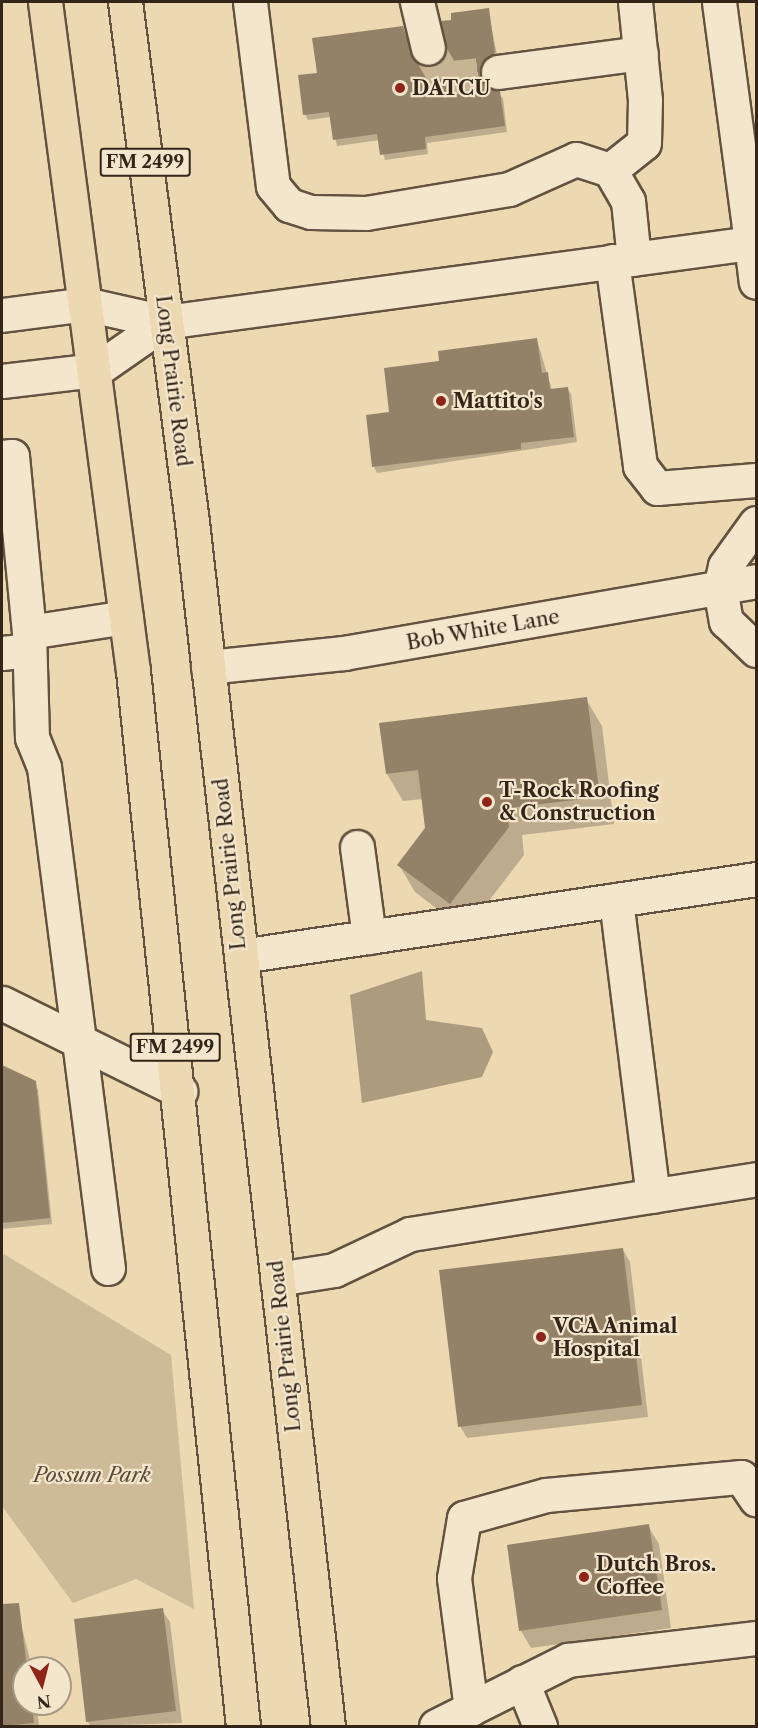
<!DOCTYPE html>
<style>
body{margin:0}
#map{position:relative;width:758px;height:1728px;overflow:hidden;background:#ecd8b1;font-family:"Libre Caslon Text",serif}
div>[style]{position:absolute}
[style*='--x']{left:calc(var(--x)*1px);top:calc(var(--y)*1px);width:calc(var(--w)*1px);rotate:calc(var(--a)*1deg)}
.green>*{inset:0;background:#cdba97}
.water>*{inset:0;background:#ad9b7d}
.shadow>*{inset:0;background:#0003}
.building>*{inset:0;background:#948268}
.minor-tunnel>*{height:33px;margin-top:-16.5px;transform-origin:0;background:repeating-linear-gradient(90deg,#c7b493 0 33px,transparent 0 49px)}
.roads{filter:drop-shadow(2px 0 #62523f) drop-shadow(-2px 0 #62523f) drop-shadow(0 2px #62523f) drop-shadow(0 -2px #62523f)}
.minor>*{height:33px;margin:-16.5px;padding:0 16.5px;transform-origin:16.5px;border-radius:16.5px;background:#f3e6cc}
.major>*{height:33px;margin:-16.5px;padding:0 16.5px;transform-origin:16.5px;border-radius:16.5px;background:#ecd8b1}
.dots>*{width:16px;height:16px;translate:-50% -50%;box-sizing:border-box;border:3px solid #f3e6cc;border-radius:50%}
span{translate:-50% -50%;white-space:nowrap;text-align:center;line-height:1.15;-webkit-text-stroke:4.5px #f3e6cc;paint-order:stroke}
.shield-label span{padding:2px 4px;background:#f3e6cc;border:2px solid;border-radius:4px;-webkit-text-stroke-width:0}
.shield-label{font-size:18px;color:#342519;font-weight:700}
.poi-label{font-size:20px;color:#342519;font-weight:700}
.left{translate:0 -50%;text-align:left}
.street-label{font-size:20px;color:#342519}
.park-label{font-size:20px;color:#5a4a38;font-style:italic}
.frame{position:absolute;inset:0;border:3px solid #342519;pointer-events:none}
.north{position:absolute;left:12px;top:1656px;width:60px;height:60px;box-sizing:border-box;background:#f3e6cc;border:2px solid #a79984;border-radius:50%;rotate:173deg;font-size:16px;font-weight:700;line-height:24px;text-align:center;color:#342519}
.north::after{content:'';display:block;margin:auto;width:21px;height:27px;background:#8f2418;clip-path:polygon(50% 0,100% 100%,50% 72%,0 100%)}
</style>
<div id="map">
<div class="green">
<i style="clip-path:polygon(2px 1253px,171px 1355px,194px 1609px,136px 1579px,73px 1603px,2px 1506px)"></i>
</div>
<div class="water">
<i style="clip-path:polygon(422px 971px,426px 1020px,482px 1028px,493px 1052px,482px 1077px,362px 1103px,350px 995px)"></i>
</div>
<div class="shadow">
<i style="clip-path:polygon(488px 10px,498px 60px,484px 71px,482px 81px,503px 98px,507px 132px,427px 143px,428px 154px,385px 160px,380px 140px,337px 146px,331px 117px,308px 120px,305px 114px,319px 74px,403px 28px,415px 62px,432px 68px)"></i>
<i style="clip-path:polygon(537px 340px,552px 390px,567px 388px,571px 394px,577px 442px,377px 473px,374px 467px,391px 413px,441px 363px)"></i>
<i style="clip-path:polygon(586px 699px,602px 726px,614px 824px,522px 835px,524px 855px,466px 931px,415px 892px,399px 865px,426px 828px,423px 799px,403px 801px,387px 774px)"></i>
<i style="clip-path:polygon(2px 1067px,38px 1089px,52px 1224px,2px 1229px)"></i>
<i style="clip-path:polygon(623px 1250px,630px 1262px,648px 1417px,467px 1438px,460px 1426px)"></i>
<i style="clip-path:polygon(648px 1526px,659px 1544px,671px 1628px,531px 1648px,521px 1631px)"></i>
<i style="clip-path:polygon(162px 1610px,170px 1622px,182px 1723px,91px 1726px,88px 1722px)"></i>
<i style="clip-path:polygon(21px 1624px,32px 1668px,24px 1668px,24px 1704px,36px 1704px,39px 1726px,2px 1726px,2px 1627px)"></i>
</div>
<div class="building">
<i style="clip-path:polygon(489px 8px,495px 53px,481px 64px,480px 75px,490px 89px,500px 91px,505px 126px,425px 137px,426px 149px,380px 155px,377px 134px,333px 140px,329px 112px,303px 115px,298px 75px,317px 73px,312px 38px,403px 26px,414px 60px,432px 66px,446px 53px,441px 21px,451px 20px,451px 13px)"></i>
<i style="clip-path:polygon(537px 338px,542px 373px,548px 372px,550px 389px,568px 387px,574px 437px,521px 443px,521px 449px,372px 467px,366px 415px,389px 412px,384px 368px,439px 361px,438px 351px)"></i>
<i style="clip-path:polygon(587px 697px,600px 797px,507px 808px,509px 827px,450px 904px,397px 865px,425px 828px,418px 770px,386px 774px,379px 723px)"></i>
<i style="clip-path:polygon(2px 1065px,36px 1081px,50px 1218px,2px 1223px)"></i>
<i style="clip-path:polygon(623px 1248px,642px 1405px,458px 1427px,439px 1270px)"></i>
<i style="clip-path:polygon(649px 1524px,662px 1610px,519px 1631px,507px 1545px)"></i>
<i style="clip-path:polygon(19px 1603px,27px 1668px,24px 1704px,32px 1704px,34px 1723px,2px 1726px,2px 1604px)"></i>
<i style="clip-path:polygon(163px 1608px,176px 1711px,86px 1722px,74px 1619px)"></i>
</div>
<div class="minor-tunnel">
<i style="--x:428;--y:48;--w:34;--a:60"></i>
<i style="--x:445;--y:78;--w:53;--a:-6.5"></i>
</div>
<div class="roads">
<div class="minor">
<i style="--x:250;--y:2;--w:185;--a:82.9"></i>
<i style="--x:273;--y:186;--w:25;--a:50"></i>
<i style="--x:289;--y:205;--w:23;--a:18"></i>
<i style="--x:311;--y:212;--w:55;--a:1"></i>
<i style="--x:366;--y:213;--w:145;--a:-9.5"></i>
<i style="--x:509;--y:189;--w:73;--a:-24.1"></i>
<i style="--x:576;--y:159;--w:36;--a:18"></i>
<i style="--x:610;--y:170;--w:36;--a:60"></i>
<i style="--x:628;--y:201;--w:58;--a:84.1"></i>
<i style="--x:417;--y:2;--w:47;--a:76.6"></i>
<i style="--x:719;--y:2;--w:243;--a:82.4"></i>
<i style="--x:751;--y:243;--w:5;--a:-11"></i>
<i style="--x:498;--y:72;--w:144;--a:-7.6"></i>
<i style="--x:610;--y:170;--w:43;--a:-38.5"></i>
<i style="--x:644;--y:143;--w:43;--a:-88.7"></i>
<i style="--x:645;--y:100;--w:99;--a:-95.8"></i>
<i style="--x:612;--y:261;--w:207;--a:82.2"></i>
<i style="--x:640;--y:466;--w:28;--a:52"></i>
<i style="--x:657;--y:488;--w:99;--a:-4.6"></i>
<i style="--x:2;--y:315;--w:84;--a:-7.5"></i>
<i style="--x:85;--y:304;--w:82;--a:12.7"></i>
<i style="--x:165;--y:322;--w:591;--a:-7.68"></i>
<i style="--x:751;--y:243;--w:39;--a:83"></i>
<i style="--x:2;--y:381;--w:95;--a:-6.7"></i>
<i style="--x:96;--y:370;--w:84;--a:-34.8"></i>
<i style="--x:2;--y:457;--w:10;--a:-6"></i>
<i style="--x:12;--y:456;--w:177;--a:84.5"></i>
<i style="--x:756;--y:523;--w:53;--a:125.8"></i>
<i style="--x:725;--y:566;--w:23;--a:103"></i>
<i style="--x:720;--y:588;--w:34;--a:80"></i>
<i style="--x:726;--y:621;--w:42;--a:44"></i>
<i style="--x:2;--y:653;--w:27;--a:-6"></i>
<i style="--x:208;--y:667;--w:137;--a:-5.9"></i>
<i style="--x:344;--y:653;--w:418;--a:-9.9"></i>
<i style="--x:357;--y:847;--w:91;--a:82.4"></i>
<i style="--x:616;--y:900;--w:298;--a:82.9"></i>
<i style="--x:241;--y:956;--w:521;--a:-8.5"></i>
<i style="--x:2;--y:1003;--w:199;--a:26.3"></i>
<i style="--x:108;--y:1268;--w:505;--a:-97.28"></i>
<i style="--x:44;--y:767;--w:31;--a:-112"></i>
<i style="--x:32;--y:738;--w:106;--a:-91.6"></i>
<i style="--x:29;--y:632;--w:98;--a:-8.8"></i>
<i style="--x:277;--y:1279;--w:58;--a:-9"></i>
<i style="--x:334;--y:1270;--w:84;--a:-25.3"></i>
<i style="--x:410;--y:1234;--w:350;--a:-9"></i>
<i style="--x:522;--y:1682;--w:48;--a:67.8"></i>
<i style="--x:471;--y:1709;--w:132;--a:-97.4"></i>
<i style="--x:454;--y:1578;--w:61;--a:-80.5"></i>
<i style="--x:464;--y:1518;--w:85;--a:-15.7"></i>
<i style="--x:546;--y:1495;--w:196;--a:-5.3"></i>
<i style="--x:741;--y:1477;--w:27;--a:56"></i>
<i style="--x:436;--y:1726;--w:148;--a:-26.6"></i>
<i style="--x:568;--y:1660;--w:189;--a:-6.7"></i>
</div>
<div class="major">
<i style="--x:45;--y:2;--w:675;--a:82.51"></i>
<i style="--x:133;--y:671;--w:1061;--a:84.05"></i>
<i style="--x:125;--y:2;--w:524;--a:82.66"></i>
<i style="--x:192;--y:522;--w:1212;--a:83.56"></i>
</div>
</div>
<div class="dots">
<i style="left:400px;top:88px;background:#8f2418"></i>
<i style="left:441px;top:401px;background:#8f2418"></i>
<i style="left:487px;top:802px;background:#8f2418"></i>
<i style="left:541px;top:1337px;background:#8f2418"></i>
<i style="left:584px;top:1577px;background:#8f2418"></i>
</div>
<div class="shield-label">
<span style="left:145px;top:162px">FM 2499</span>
<span style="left:175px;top:1047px">FM 2499</span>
</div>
<div class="poi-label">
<span class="left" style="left:412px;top:88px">DATCU</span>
<span class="left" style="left:453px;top:401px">Mattito's</span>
<span class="left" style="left:499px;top:802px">T-Rock Roofing<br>&amp; Construction</span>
<span class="left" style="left:553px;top:1338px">VCA Animal<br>Hospital</span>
<span class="left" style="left:596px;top:1576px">Dutch Bros.<br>Coffee</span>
</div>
<div class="street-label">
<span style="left:173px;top:381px;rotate:83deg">Long Prairie Road</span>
<span style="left:483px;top:630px;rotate:-10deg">Bob White Lane</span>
<span style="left:230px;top:864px;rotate:-96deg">Long Prairie Road</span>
<span style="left:285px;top:1346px;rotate:-96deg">Long Prairie Road</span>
</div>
<div class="park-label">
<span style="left:92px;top:1475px">Possum Park</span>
</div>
<div class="frame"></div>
<div class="north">N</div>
</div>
